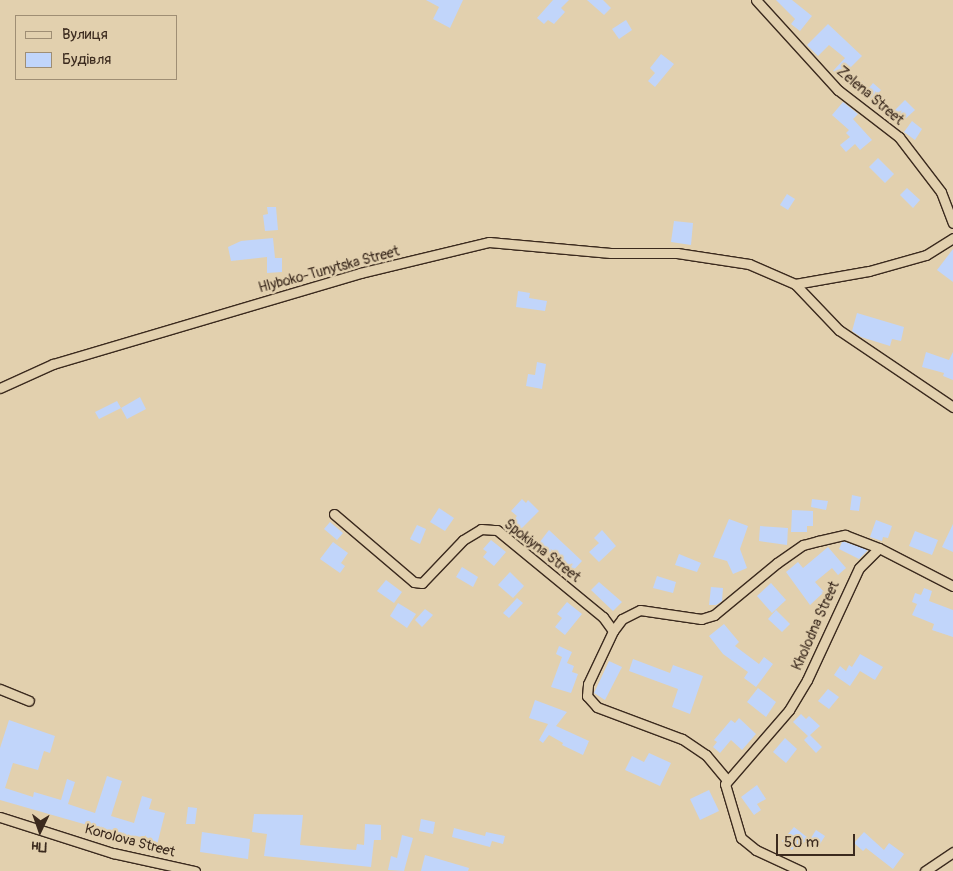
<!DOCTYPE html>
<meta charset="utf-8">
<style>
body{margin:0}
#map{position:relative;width:953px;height:871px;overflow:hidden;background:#e2d0ae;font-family:Pangolin,sans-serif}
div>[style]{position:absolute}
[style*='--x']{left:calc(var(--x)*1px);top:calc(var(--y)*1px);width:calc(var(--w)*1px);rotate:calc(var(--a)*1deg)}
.building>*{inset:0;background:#c1d5fa}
.roads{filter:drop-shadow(1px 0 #3b2a1e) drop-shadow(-1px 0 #3b2a1e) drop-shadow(0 1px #3b2a1e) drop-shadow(0 -1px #3b2a1e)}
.minor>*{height:9px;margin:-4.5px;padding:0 4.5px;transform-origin:4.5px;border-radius:4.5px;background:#e2d0ae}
span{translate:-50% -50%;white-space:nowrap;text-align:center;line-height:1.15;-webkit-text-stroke:5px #e2d0ae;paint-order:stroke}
.street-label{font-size:14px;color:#3b2a1e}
.legend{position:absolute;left:15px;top:15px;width:162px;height:65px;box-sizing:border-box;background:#e2d0ae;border:1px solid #9f8e74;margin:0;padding:6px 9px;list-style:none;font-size:15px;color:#3b2a1e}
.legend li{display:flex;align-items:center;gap:10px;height:25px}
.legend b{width:25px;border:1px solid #9f8e74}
.north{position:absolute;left:15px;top:806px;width:50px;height:50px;-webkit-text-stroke:4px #e2d0ae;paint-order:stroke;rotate:183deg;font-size:14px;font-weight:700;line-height:20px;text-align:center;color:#3b2a1e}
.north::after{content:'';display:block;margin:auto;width:18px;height:22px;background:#3b2a1e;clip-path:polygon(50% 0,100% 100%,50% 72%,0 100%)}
.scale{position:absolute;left:776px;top:834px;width:79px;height:22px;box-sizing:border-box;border:2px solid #3b2a1e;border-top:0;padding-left:6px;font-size:15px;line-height:18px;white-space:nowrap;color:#3b2a1e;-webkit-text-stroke:4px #e2d0ae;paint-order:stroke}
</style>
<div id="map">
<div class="building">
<i style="clip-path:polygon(426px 0,463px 0,450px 28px,433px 19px,439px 7px)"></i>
<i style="clip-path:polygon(553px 0,569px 0,561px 8px,565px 12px,554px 24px,548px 20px,544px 24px,537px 18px)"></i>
<i style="clip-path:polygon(587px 0,603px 0,611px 8px,604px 15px)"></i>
<i style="clip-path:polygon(776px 0,792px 0,812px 16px,800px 31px,791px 24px,795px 19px)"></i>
<i style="clip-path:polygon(626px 20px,632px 30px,619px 39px,612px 29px)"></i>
<i style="clip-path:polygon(828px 24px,862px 56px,840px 78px,833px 71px,845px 58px,829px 45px,818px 56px,807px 45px)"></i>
<i style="clip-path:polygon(661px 54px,674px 64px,655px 87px,648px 81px,655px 73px,650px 68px)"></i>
<i style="clip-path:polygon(861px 80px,869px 88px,873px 83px,881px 90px,872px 101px,854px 87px)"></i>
<i style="clip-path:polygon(905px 100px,915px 110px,903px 121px,894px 111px)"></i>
<i style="clip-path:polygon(843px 102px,858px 114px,853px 119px,872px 140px,860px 150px,855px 144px,846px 152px,840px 145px,850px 137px,846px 133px,849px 130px,832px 115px)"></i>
<i style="clip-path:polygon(912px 121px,922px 129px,915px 140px,904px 132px)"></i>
<i style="clip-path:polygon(878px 158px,894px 174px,885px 183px,869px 167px)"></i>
<i style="clip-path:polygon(907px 188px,920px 200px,913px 208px,900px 195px)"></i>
<i style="clip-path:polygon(787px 194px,795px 199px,788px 210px,780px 205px)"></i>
<i style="clip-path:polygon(267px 207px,276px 207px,278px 230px,265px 231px,263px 215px,268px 214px)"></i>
<i style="clip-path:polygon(674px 221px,693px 223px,691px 245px,671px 242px)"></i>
<i style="clip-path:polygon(273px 238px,275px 258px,282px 258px,282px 272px,267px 273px,267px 257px,231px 261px,228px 247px,241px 241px)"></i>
<i style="clip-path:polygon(953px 249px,953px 282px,937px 270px)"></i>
<i style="clip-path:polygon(518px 291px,530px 293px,529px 298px,547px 301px,545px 311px,516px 307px)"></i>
<i style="clip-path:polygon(857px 313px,904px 327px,901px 341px,892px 339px,890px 346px,861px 337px,852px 331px)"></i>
<i style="clip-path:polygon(926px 352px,949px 360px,953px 352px,953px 380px,943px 376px,944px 373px,922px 367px)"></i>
<i style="clip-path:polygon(537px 362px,546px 364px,542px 389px,526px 386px,528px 374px,535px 375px)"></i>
<i style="clip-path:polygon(140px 397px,146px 409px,127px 419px,121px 408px,99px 419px,95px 412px,117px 401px,121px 408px)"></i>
<i style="clip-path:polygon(852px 495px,861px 497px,859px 511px,850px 510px)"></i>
<i style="clip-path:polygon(522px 499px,526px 503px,528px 500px,539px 511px,514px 536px,506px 529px,517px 516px,511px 511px)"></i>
<i style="clip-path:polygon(812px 499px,828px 501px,826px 510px,811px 507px)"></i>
<i style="clip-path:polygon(439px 508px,454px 518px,445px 531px,430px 522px)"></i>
<i style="clip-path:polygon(792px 510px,813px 511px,813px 526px,807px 526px,807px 532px,791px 532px)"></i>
<i style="clip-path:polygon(729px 519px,748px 526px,740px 549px,747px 568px,733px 574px,727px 561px,713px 557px)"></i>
<i style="clip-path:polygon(876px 520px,892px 526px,888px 538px,883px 537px,882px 541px,870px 537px)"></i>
<i style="clip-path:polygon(330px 522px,343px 533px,337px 540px,324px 529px)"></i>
<i style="clip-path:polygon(953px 524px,953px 552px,942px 547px)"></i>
<i style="clip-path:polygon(417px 525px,426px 529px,420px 544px,410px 539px)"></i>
<i style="clip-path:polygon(760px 526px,788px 528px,787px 545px,759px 541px)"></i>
<i style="clip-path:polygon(549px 530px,582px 561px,571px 573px,539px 543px)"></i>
<i style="clip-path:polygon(602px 530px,616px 546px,599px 562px,589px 552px,599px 543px,594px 538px)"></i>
<i style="clip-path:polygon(915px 531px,938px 540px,932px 555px,909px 546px)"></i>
<i style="clip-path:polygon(491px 540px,506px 552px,494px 566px,483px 557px,487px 552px,483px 549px)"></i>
<i style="clip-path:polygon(333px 542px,348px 553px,341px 563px,345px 566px,340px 573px,320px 559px)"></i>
<i style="clip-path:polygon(842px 542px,845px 542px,868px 550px,859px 559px,839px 549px)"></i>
<i style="clip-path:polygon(828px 547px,846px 568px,838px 575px,832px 568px,815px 582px,824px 592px,810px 605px,786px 572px,798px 562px,803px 568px)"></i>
<i style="clip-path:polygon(679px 554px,701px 563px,697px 572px,675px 565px)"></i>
<i style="clip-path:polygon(462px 567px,478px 577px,473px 587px,456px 577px)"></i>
<i style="clip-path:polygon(510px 572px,524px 586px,513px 598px,498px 585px)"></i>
<i style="clip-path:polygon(657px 576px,676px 582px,673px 593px,653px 588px)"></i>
<i style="clip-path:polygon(386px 580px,402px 592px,394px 603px,377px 591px)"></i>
<i style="clip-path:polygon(599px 582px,622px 602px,613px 611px,591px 590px)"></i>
<i style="clip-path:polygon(771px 583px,786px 600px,772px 613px,757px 596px)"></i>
<i style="clip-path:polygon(711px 587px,723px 588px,722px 601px,716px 605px,709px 605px)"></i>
<i style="clip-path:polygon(924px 588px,932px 591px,929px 601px,953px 610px,953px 637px,932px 630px,934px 624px,912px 615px,917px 604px,912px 602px,915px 593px,921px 595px)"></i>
<i style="clip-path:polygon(517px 598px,523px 603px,509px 618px,503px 613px)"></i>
<i style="clip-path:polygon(567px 602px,582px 614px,565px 635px,555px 627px,562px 618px,557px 614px)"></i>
<i style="clip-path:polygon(398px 603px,416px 614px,407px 628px,390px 616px)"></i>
<i style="clip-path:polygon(425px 609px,433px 615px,422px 627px,415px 620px)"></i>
<i style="clip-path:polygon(776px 610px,790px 624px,782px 632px,768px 619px)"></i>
<i style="clip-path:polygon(724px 624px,739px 642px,735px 646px,759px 664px,764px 657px,773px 664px,756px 687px,744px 678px,748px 672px,723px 654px,709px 636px)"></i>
<i style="clip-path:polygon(559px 646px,572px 652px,567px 663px,574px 666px,572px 672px,578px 674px,571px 693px,551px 687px,562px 657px,556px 654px)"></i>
<i style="clip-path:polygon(860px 654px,883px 667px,875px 680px,860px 671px,850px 686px,834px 675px,840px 666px,846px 671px,849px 665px,852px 667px)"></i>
<i style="clip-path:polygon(633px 659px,670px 673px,673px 665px,703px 676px,690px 714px,672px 707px,678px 689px,629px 671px)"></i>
<i style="clip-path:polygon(609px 661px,622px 667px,605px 700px,594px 693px)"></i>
<i style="clip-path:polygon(758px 688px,776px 702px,766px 717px,747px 702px)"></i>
<i style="clip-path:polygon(828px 689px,839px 697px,829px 709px,818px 701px)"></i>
<i style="clip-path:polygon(535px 700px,567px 712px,556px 726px,589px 741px,583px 755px,562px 745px,563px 743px,549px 735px,543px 743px,539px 740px,548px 724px,529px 718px)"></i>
<i style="clip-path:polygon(801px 714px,806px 719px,809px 716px,820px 726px,810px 735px,822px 747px,816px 753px,804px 740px,808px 736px,793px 722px)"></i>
<i style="clip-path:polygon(739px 718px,756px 734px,742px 750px,731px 740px,720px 753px,713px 747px,717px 742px,714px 740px,731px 720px,735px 723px)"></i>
<i style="clip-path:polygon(9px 720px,55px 736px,50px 753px,44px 751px,38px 770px,13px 763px,5px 788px,33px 797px,34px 792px,61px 800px,67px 779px,75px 782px,68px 804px,95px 813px,107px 776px,122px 781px,111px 816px,134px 823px,142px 796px,152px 799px,149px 809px,165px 813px,157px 845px,0 800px,0 748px)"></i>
<i style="clip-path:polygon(785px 738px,797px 749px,786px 763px,773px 752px)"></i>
<i style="clip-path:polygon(649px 753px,671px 763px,660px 786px,625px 770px,632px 756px,644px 762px)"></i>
<i style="clip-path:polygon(757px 785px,766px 799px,757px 804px,761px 810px,754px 815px,741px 797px)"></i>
<i style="clip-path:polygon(709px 790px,719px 811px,700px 820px,690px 799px)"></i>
<i style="clip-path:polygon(188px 807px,197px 808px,195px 824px,186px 824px)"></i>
<i style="clip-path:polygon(254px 814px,303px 815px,300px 845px,356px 850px,357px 844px,364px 845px,365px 824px,381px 825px,381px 840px,374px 840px,371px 867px,264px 856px,267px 834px,252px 832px)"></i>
<i style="clip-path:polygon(421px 819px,435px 822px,433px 834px,419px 831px)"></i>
<i style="clip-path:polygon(794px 827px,808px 838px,799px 848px,796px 845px,792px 850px,782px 841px)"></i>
<i style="clip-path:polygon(454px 828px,485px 836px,486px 832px,505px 836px,503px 844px,492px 841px,490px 847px,452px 837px)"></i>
<i style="clip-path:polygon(816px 830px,825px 836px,818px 847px,809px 841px)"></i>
<i style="clip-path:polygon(202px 832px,250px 839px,248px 859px,200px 852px)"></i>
<i style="clip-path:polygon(864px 832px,884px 850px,889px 843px,904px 854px,893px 869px,866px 848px,863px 851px,854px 843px)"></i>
<i style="clip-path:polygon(402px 835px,413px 838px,404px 871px,388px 870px,391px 856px,397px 858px)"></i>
<i style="clip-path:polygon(425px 855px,469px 868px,468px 871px,421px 871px)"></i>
</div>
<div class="roads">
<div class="minor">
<i style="--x:756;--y:0;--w:122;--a:47.7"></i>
<i style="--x:838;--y:90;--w:77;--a:37.6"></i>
<i style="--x:899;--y:137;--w:69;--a:52.6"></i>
<i style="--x:941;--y:192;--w:33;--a:69"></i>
<i style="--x:795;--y:284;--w:64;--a:46.3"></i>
<i style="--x:839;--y:330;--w:138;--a:34"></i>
<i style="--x:0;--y:388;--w:58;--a:-24.4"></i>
<i style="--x:53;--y:364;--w:320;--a:-16.5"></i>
<i style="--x:360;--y:273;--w:133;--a:-13.5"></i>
<i style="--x:489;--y:242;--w:122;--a:5.2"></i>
<i style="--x:611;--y:253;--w:66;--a:0"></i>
<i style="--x:677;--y:253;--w:73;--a:8.7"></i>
<i style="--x:749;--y:264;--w:50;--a:23.5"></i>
<i style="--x:795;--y:284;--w:75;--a:-10"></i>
<i style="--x:869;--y:271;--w:59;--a:-15.7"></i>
<i style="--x:926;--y:255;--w:32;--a:-32"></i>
<i style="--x:334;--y:514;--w:105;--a:40.4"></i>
<i style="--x:414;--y:582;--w:8;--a:7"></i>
<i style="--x:422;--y:583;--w:59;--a:-46.4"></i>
<i style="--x:463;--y:540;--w:21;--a:-31"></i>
<i style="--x:481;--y:529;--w:16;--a:4"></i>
<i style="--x:497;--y:530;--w:137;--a:39.4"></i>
<i style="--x:603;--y:617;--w:17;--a:54"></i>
<i style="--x:0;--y:689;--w:31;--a:22"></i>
<i style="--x:727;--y:780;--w:33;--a:-130"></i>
<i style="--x:706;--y:755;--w:29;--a:-146"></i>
<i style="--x:682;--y:739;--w:91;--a:-159.4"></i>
<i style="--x:597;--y:707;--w:15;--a:-132"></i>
<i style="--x:587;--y:696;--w:12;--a:-85"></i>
<i style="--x:588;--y:684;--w:59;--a:-64.7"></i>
<i style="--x:613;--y:631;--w:15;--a:-53"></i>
<i style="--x:622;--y:619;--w:20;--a:-27"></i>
<i style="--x:640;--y:610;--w:62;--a:8.4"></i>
<i style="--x:701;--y:619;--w:14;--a:-17"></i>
<i style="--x:714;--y:615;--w:82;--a:-39.5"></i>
<i style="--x:777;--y:563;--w:32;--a:-35"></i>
<i style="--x:803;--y:545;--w:16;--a:-15"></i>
<i style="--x:818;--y:541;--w:28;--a:-13"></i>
<i style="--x:845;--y:535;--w:36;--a:21"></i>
<i style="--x:0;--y:817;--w:119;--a:17.7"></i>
<i style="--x:113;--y:853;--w:84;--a:12.4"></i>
<i style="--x:801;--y:871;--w:50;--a:-155"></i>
<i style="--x:756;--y:850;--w:19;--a:-141"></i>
<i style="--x:741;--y:838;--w:56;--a:-106.5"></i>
<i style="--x:725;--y:784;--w:98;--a:-49.1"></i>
<i style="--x:789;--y:710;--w:35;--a:-59"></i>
<i style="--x:807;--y:680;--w:123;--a:-65.1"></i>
<i style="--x:859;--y:568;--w:28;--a:-45"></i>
<i style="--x:879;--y:548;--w:83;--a:27.2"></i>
<i style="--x:925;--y:871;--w:34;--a:-34"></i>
</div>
</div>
<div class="street-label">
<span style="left:870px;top:96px;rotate:40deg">Zelena Street</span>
<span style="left:329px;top:270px;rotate:-15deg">Hlyboko-Tunytska Street</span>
<span style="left:542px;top:551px;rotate:38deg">Spokiyna Street</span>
<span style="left:816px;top:626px;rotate:-66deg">Kholodna Street</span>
<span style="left:130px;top:841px;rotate:15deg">Korolova Street</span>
</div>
<ul class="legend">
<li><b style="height:6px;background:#e2d0ae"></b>Вулиця</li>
<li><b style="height:14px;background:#c1d5fa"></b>Будівля</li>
</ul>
<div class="north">Пн</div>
<div class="scale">50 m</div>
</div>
